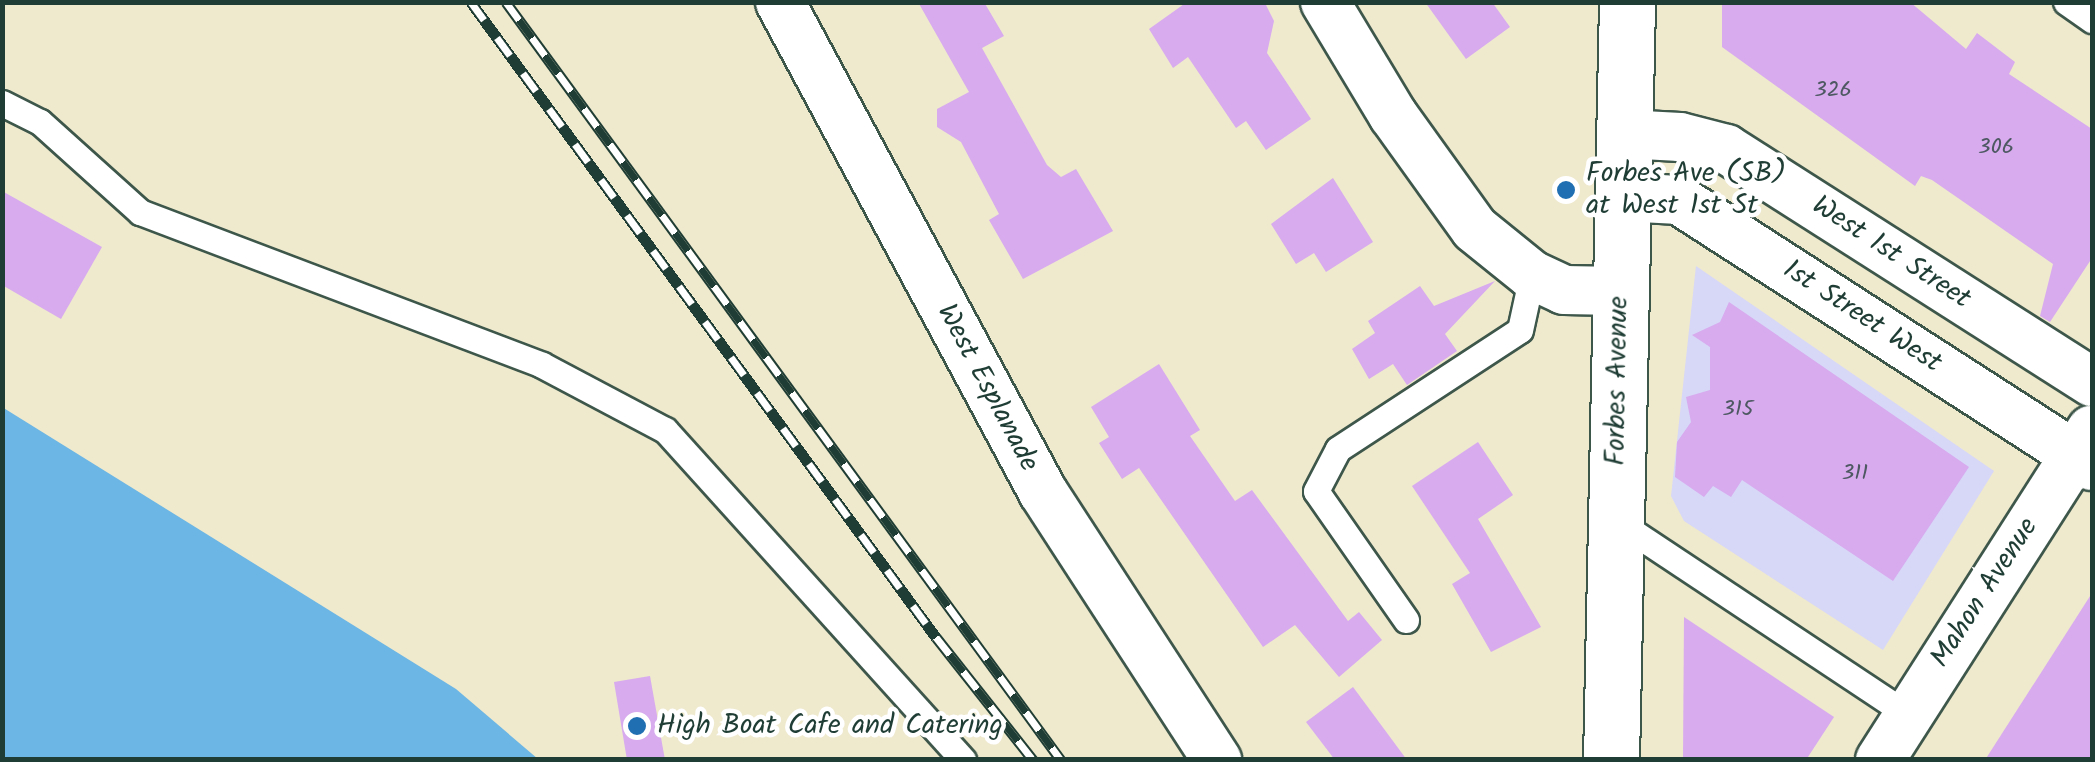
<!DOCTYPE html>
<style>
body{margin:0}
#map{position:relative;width:2095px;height:762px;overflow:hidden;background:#efe9ce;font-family:Kalam,sans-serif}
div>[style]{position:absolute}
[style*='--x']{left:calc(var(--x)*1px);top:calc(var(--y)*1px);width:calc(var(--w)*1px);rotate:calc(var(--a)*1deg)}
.built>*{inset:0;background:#d7d7f8}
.water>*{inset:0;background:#6bb6e4}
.building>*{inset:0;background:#d7abee}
.roads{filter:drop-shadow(2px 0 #3e574b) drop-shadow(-2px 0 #3e574b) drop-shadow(0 2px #3e574b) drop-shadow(0 -2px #3e574b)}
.service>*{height:25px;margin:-12.5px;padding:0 12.5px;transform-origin:12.5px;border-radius:12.5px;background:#fff}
.minor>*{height:48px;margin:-24px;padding:0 24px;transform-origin:24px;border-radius:24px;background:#fff}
.secondary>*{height:55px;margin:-27.5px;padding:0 27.5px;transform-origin:27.5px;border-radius:27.5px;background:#fff}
.rail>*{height:11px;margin-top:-5.5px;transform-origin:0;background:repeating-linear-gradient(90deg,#fff 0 22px,#1f3d34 0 44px);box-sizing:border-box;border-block:2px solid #1f3d34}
.dots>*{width:28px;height:28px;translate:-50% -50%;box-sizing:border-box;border:5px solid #fff;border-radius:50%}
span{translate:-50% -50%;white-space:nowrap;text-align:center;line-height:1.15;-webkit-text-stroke:9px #fff;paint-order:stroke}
.number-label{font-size:22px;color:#4d5862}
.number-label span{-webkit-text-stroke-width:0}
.poi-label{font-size:28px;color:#1f3d34}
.left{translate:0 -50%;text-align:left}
.street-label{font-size:28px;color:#1f3d34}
.frame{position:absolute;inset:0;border:5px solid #1f3d34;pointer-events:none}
</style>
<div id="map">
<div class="built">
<i style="clip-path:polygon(1696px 266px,1994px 471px,1883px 650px,1684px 521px,1671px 496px)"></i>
</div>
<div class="water">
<i style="clip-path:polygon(2px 407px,456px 689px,538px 759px,3px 759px)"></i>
</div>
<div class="building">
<i style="clip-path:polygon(918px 2px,984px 2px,1004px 36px,982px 48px,1047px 165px,1061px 177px,1076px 169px,1113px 231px,1023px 279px,989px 220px,999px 214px,961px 142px,937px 127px,937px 109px,969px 92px)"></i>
<i style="clip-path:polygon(1187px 2px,1266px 5px,1274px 21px,1267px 53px,1311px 119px,1266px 150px,1246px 121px,1236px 128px,1188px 57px,1173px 68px,1149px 29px)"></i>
<i style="clip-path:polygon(1425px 2px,1492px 2px,1510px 27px,1466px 59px)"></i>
<i style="clip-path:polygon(1722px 2px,1910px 2px,1966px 49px,1977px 33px,2015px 62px,2009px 74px,2092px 129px,2092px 258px,2050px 322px,2040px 316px,2053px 264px,1932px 180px,1921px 176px,1915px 186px,1722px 47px)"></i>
<i style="clip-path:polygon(1333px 178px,1373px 242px,1326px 272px,1314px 253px,1296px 264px,1271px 224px)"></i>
<i style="clip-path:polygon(2px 191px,102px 247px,61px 319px,2px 285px)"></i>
<i style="clip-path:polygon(1495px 281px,1445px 334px,1457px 351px,1407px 385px,1393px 364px,1369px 379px,1352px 349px,1375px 333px,1368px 321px,1420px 286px,1434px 306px)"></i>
<i style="clip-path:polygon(1729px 302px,1969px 467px,1893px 581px,1742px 480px,1731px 497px,1713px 486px,1704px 497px,1675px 477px,1677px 442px,1691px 422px,1686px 397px,1710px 390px,1710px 347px,1692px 335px,1720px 322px)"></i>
<i style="clip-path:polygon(1159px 364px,1200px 430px,1190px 436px,1235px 501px,1252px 490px,1348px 621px,1359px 612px,1382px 640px,1339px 677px,1295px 625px,1263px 647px,1139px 468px,1122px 479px,1099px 443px,1109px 437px,1091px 407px)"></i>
<i style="clip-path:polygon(1478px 442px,1513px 495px,1478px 519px,1541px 627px,1491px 652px,1452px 584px,1470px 573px,1412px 486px)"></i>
<i style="clip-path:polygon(2092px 593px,2092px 760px,1985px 760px)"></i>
<i style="clip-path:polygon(1684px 617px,1834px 717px,1806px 760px,1683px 760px)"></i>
<i style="clip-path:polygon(650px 676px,665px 760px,627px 760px,614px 682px)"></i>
<i style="clip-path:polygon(1353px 687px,1407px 760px,1335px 760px,1306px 722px)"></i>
</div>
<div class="roads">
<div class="service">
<i style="--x:2066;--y:2;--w:32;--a:35"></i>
<i style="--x:2;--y:103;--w:42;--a:26.6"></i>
<i style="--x:40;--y:122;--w:135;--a:42"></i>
<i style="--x:140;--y:212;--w:430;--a:20.8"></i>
<i style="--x:542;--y:365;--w:139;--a:27.9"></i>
<i style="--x:665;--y:430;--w:445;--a:47.9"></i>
<i style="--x:1615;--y:520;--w:351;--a:33.6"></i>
<i style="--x:1406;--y:620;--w:157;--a:-124.9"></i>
<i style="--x:1316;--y:491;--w:47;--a:-62.4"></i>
<i style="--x:1338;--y:449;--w:217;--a:-33.2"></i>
<i style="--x:1520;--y:330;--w:56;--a:-77.7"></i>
</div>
<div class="minor">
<i style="--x:780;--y:2;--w:556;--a:61.78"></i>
<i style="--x:1043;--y:492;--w:320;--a:57"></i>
<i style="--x:1325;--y:2;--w:132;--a:59"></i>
<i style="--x:1393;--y:115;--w:140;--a:54.3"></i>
<i style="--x:1475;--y:229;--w:73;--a:38.9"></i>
<i style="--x:1532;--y:275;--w:35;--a:25"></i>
<i style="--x:1564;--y:290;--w:56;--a:1"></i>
<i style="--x:1624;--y:134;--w:56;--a:3.1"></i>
<i style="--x:1680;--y:137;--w:48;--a:14.6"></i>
<i style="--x:1726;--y:149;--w:434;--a:32.5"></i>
<i style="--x:1622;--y:197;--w:57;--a:3"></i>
<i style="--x:1679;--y:200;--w:491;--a:32.8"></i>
<i style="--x:1880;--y:760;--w:392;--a:-57.4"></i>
</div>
<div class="secondary">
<i style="--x:1611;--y:760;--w:758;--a:-88.79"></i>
</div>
</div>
<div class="rail">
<i style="--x:471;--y:2;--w:787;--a:53.79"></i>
<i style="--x:936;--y:637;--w:157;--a:51.7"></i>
<i style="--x:506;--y:2;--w:939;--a:53.79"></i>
</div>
<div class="dots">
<i style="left:1566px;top:190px;background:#1f6fb2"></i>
<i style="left:637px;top:726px;background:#1f6fb2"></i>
</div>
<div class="number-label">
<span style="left:1833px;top:91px">326</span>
<span style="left:1996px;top:148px">306</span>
<span style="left:1738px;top:410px">315</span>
<span style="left:1855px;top:474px">311</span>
</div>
<div class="poi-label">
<span class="left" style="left:1586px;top:190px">Forbes Ave (SB)<br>at West 1st St</span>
<span class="left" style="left:657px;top:726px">High Boat Cafe and Catering</span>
</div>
<div class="street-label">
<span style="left:1891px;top:253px;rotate:33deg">West 1st Street</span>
<span style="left:1862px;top:317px;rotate:33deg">1st Street West</span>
<span style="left:1618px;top:381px;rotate:-89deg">Forbes Avenue</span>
<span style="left:987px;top:388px;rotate:62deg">West Esplanade</span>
<span style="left:1985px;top:593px;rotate:-57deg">Mahon Avenue</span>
</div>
<div class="frame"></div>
</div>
